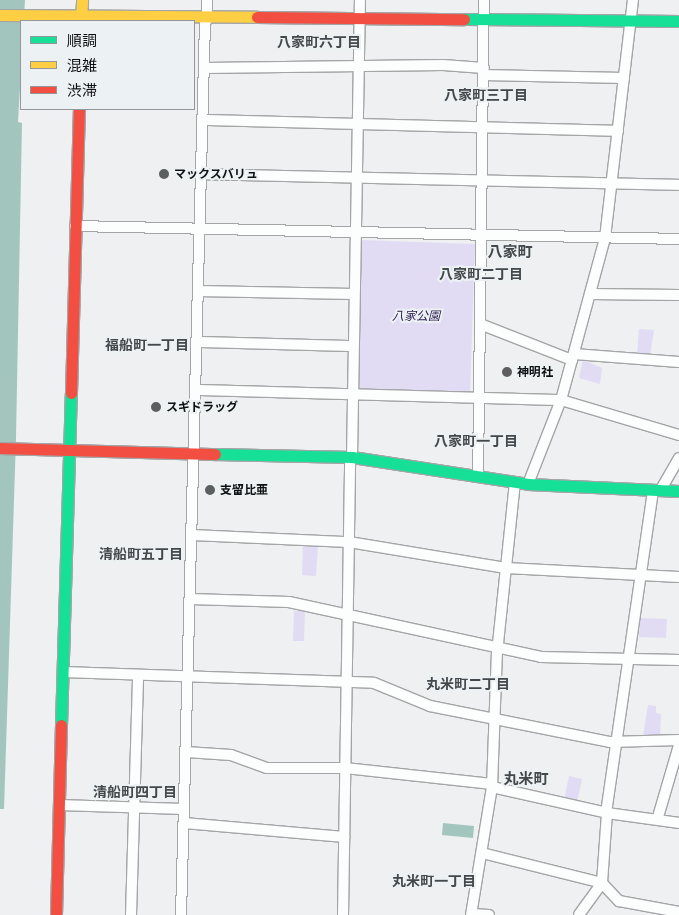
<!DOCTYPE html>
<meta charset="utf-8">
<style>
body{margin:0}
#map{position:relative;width:679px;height:915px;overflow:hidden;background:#eef0f2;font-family:"Noto Serif","Noto Sans JP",serif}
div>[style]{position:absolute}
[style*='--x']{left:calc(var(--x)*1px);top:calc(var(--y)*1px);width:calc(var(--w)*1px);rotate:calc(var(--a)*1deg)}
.green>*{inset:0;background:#e1dcf4}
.water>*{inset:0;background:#a2c6bd}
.roads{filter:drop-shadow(1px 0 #a3a5a6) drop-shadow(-1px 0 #a3a5a6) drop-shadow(0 1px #a3a5a6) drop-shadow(0 -1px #a3a5a6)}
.street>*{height:10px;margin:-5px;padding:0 5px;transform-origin:5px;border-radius:5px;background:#fcfdfd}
.fast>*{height:11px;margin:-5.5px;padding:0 5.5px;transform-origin:5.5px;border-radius:5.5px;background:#16e098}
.slow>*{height:11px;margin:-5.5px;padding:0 5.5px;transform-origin:5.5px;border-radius:5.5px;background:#ffcf43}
.jam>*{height:11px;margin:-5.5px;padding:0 5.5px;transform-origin:5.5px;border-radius:5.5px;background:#f24e42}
.dots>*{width:14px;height:14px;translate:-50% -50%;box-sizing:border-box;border:2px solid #ecf1f4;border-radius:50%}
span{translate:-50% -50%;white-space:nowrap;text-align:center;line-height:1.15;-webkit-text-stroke:4px #ecf1f4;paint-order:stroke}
.poi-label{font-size:12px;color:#0e1011;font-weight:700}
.left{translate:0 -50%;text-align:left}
.park-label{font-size:12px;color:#322153;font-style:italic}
.neighbourhood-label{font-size:14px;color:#44484b;font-weight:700}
.quarter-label{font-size:15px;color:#44484b;font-weight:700}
.legend{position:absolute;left:20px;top:20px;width:175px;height:90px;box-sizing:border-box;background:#ecf1f4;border:1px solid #939799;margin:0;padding:6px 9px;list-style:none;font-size:15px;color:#0e1011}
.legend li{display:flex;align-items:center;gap:10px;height:25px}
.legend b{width:25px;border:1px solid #939799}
</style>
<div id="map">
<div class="green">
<i style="clip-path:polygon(361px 240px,475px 244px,470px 394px,356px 391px)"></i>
<i style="clip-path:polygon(639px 329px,654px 330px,650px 356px,637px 355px)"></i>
<i style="clip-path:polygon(583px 360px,602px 368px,600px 384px,579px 378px)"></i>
<i style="clip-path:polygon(303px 544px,318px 545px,316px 576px,302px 575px)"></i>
<i style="clip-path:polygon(294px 611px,305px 611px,304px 641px,293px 641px)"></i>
<i style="clip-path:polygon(640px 618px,667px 619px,666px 638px,639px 637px)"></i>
<i style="clip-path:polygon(648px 705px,656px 706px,656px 713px,661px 714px,660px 736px,643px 736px)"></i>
<i style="clip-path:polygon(569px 776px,582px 779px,577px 803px,564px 800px)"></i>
</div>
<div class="water">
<i style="clip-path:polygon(0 0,25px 0,18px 122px,22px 123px,16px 438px,4px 809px,0 809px)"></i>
<i style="clip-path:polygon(443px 823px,474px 826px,473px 838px,442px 835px)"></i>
</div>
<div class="roads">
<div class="street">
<i style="--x:207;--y:20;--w:20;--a:-90"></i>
<i style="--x:204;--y:68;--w:239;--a:-0.7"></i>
<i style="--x:443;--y:65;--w:41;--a:4.2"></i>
<i style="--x:483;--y:75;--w:141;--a:1.2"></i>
<i style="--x:203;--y:120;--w:415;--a:1.5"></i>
<i style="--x:201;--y:174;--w:478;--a:1.3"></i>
<i style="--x:75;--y:226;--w:604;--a:1.23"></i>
<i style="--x:198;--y:291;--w:155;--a:1.1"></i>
<i style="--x:590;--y:294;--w:89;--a:0.6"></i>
<i style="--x:480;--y:324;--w:99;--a:21.4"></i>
<i style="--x:197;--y:342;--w:156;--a:1.5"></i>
<i style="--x:574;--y:354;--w:105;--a:4.4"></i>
<i style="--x:196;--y:390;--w:365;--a:1.6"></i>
<i style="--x:561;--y:400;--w:123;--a:16.5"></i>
<i style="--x:352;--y:457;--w:457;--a:-89"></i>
<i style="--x:478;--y:475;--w:475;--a:-89.3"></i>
<i style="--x:528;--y:484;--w:90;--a:-68.6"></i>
<i style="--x:561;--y:400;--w:168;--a:-74.8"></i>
<i style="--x:605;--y:238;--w:240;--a:-83.3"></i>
<i style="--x:660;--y:491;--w:38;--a:-60"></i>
<i style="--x:192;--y:535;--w:157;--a:2.6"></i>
<i style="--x:349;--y:542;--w:159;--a:9.4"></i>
<i style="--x:506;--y:568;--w:173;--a:3"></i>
<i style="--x:190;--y:599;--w:99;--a:1.7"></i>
<i style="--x:289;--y:602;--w:258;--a:12.3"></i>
<i style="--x:541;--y:657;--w:138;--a:1.2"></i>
<i style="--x:63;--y:672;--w:311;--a:2"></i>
<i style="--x:374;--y:683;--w:61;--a:22.3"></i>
<i style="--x:430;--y:706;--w:184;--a:11.3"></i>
<i style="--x:610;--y:742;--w:69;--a:-1.7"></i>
<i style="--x:186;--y:752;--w:45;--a:3.8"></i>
<i style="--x:231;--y:755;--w:38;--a:20"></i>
<i style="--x:267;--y:768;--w:78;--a:0"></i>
<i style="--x:345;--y:768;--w:148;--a:6.2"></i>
<i style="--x:492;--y:787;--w:118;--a:12.7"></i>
<i style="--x:607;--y:813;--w:73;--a:7.9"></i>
<i style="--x:59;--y:805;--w:125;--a:1.8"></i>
<i style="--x:606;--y:813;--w:325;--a:-81.7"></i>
<i style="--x:607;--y:813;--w:70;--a:94.1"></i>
<i style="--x:602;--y:883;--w:25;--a:47"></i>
<i style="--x:619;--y:901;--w:61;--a:10.4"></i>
<i style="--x:658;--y:817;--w:75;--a:-73.7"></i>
<i style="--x:184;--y:823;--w:161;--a:5"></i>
<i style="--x:482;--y:853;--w:124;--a:14"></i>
<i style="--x:602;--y:883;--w:39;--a:126"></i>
<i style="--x:472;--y:914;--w:17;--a:3"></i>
<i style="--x:131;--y:915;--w:240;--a:-88.3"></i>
<i style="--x:181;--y:915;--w:895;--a:-88.46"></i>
<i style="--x:343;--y:915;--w:458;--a:-89.1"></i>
<i style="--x:471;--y:915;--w:130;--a:-80.7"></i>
<i style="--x:492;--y:787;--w:134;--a:-87.9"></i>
<i style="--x:497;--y:653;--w:172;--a:-84"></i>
</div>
<div class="fast">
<i style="--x:464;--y:19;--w:215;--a:0.5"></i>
<i style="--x:215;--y:454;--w:137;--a:1.3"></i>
<i style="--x:352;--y:457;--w:178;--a:8.7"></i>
<i style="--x:528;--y:484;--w:151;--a:2.7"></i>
<i style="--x:61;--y:725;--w:332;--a:-88.3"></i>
</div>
<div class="slow">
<i style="--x:0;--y:15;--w:257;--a:0.4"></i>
<i style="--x:81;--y:21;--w:21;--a:-87"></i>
</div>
<div class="jam">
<i style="--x:257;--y:17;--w:207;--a:0.6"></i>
<i style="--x:71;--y:393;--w:284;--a:-88.4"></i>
<i style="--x:0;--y:448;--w:215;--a:1.6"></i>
<i style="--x:56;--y:915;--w:190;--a:-88.5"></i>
</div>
</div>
<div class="dots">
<i style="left:164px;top:174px;background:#5c5e60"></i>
<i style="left:507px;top:372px;background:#5c5e60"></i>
<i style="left:156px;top:407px;background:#5c5e60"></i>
<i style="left:210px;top:490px;background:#5c5e60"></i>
</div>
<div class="poi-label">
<span class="left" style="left:174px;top:174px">マックスバリュ</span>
<span class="left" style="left:517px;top:372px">神明社</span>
<span class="left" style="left:166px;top:407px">スギドラッグ</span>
<span class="left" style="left:220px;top:490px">支留比亜</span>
</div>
<div class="park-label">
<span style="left:416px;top:316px">八家公園</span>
</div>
<div class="neighbourhood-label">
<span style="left:319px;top:42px">八家町六丁目</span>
<span style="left:486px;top:95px">八家町三丁目</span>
<span style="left:481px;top:274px">八家町二丁目</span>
<span style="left:147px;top:345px">福船町一丁目</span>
<span style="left:476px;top:441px">八家町一丁目</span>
<span style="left:141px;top:554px">清船町五丁目</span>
<span style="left:468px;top:684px">丸米町二丁目</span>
<span style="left:135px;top:792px">清船町四丁目</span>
<span style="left:434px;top:881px">丸米町一丁目</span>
</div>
<div class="quarter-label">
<span style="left:510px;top:252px">八家町</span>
<span style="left:526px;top:779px">丸米町</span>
</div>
<ul class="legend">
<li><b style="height:6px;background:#16e098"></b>順調</li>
<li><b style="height:6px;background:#ffcf43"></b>混雑</li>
<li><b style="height:6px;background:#f24e42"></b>渋滞</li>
</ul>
</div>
